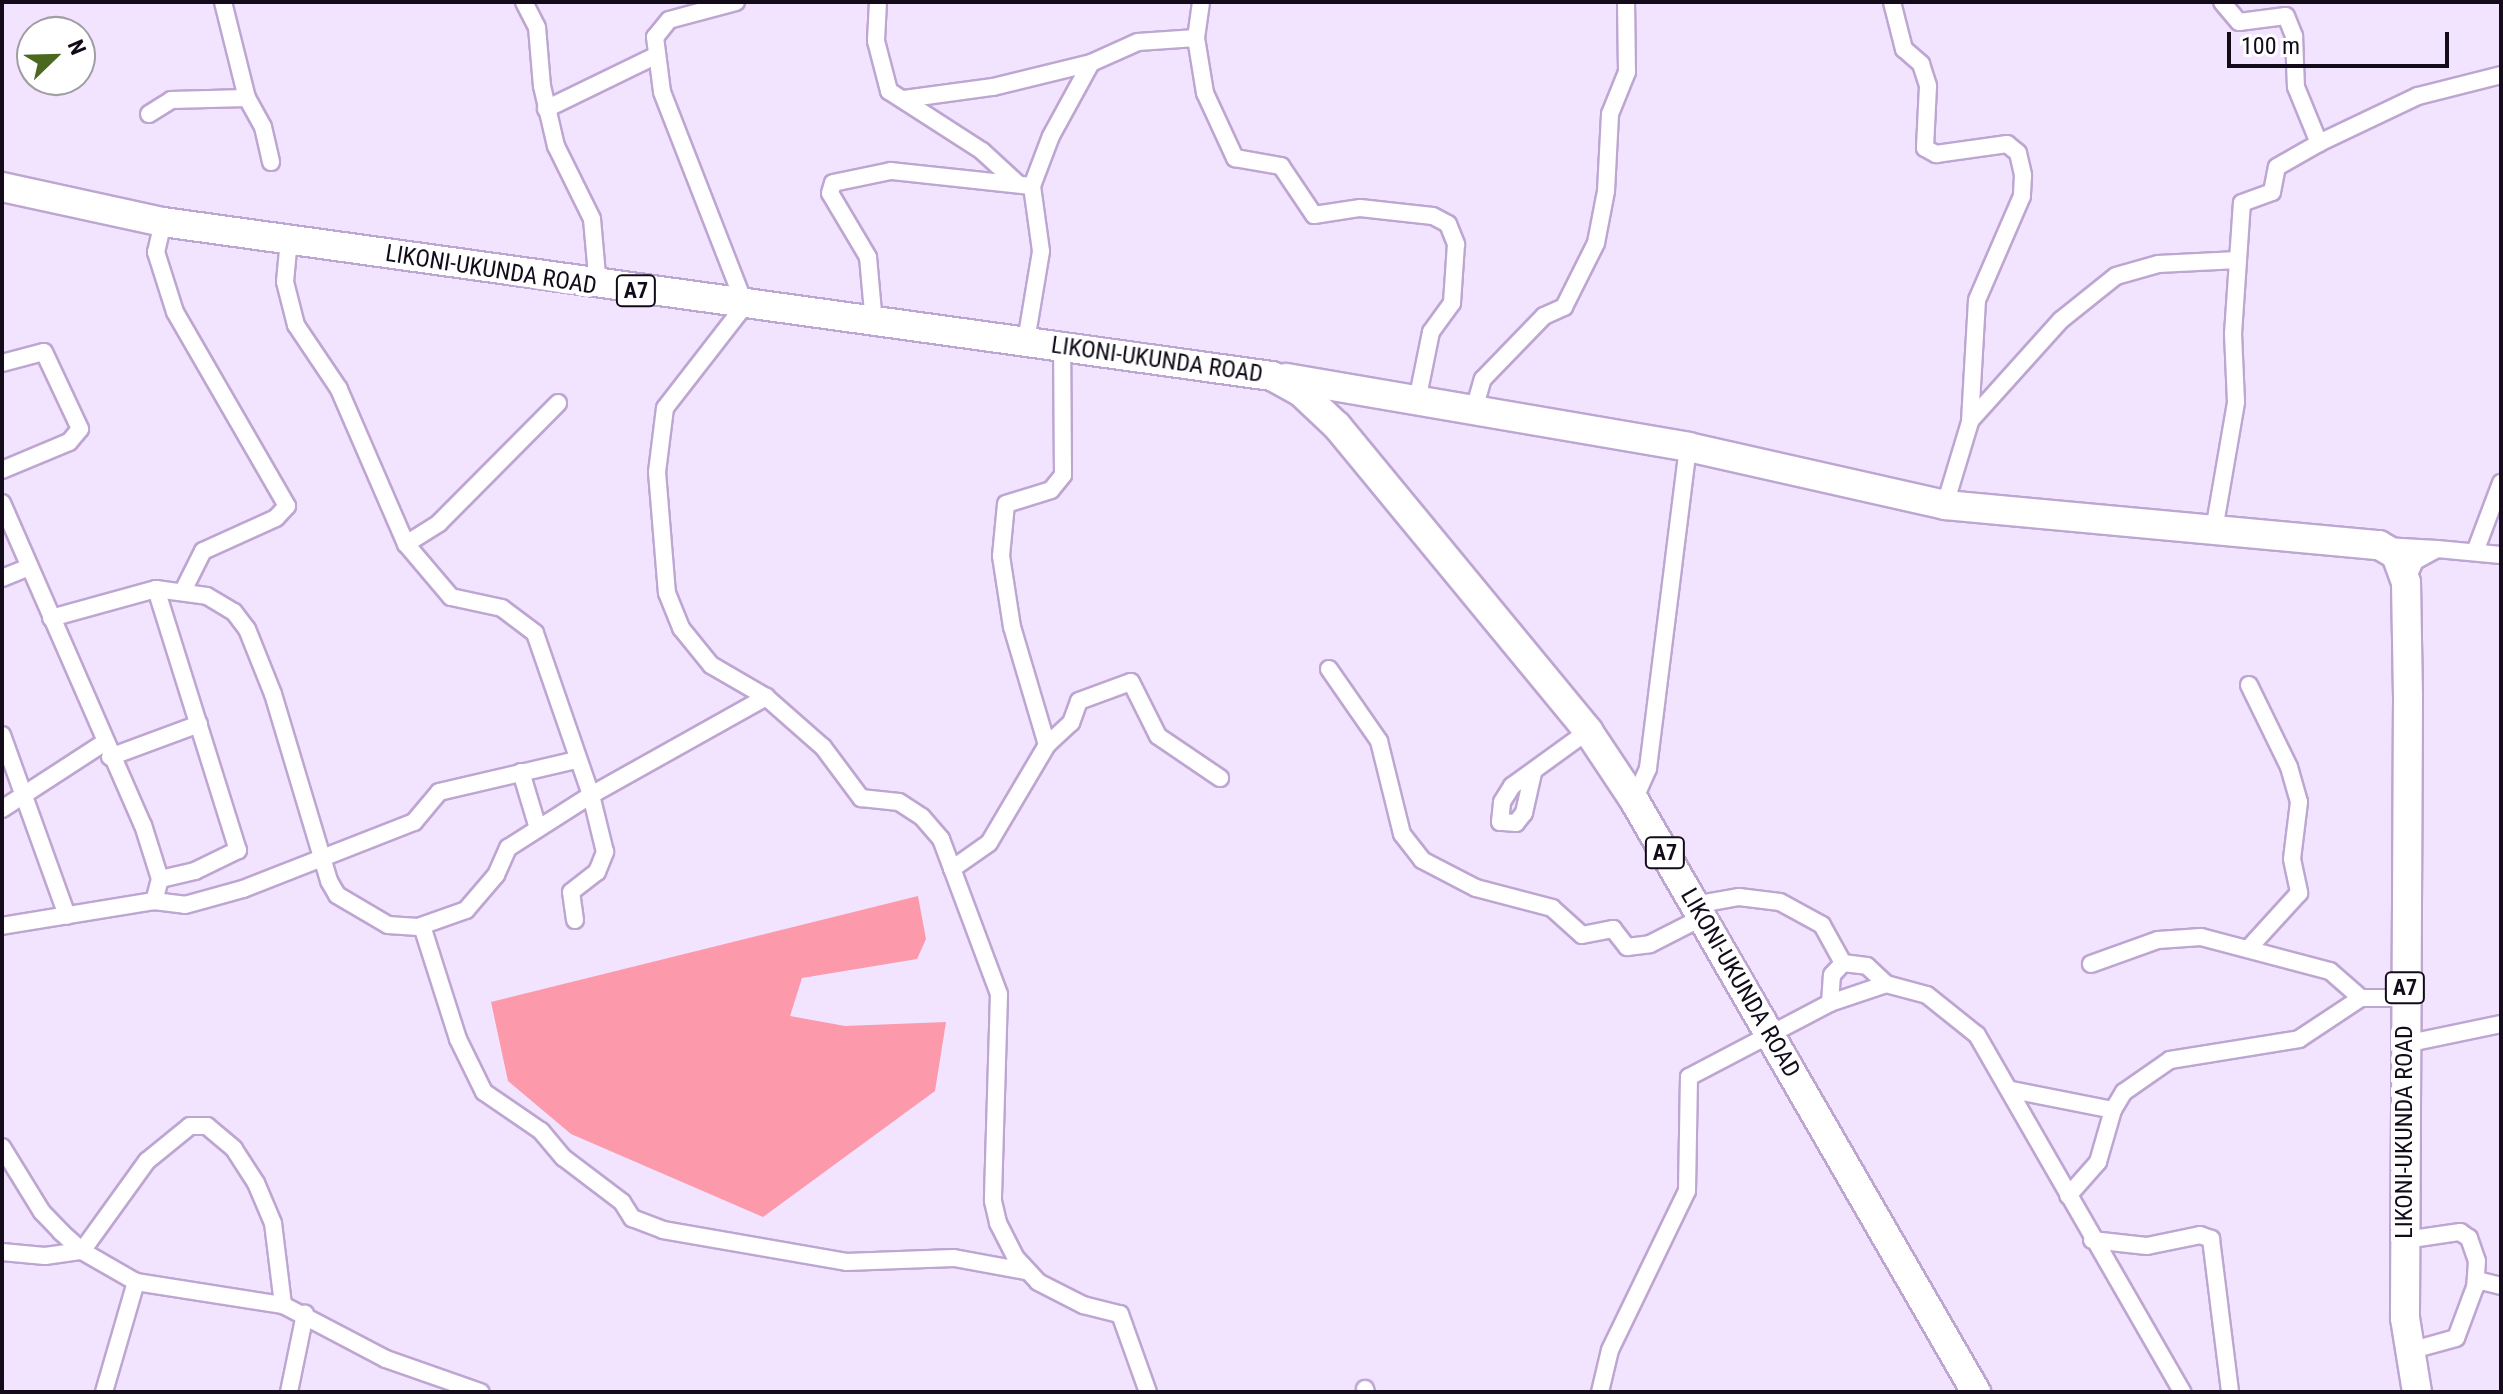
<!DOCTYPE html>
<style>
body{margin:0}
#map{position:relative;width:2503px;height:1394px;overflow:hidden;background:#f2e3ff;font-family:"Roboto Condensed",sans-serif}
div>[style]{position:absolute}
[style*='--x']{left:calc(var(--x)*1px);top:calc(var(--y)*1px);width:calc(var(--w)*1px);rotate:calc(var(--a)*1deg)}
.forest>*{inset:0;background:#fc99ab}
.roads{filter:drop-shadow(2px 0 #bea6d2) drop-shadow(-2px 0 #bea6d2) drop-shadow(0 2px #bea6d2) drop-shadow(0 -2px #bea6d2)}
.street>*{height:16px;margin:-8px;padding:0 8px;transform-origin:8px;border-radius:8px;background:#fff}
.highway>*{height:28px;margin:-14px;padding:0 14px;transform-origin:14px;border-radius:14px;background:#fff}
span{translate:-50% -50%;white-space:nowrap;text-align:center;line-height:1.15;-webkit-text-stroke:8px #fff;paint-order:stroke}
.shield-label span{padding:2px 6px;background:#fff;border:2px solid;border-radius:6px;-webkit-text-stroke-width:0}
.shield-label{font-size:22px;color:#130b1a;font-weight:700}
.street-label{font-size:24px;color:#130b1a}
.frame{position:absolute;inset:0;border:4px solid #130b1a;pointer-events:none}
.north{position:absolute;left:16px;top:16px;width:80px;height:80px;box-sizing:border-box;background:#fff;border:2px solid #a19da3;border-radius:50%;rotate:67deg;font-size:22px;font-weight:700;line-height:32px;text-align:center;color:#130b1a}
.north::after{content:'';display:block;margin:auto;width:28px;height:36px;background:#4b691e;clip-path:polygon(50% 0,100% 100%,50% 72%,0 100%)}
.scale{position:absolute;left:2227px;top:32px;width:222px;height:36px;box-sizing:border-box;border:4px solid #130b1a;border-top:0;padding-left:10px;font-size:24px;line-height:28px;white-space:nowrap;color:#130b1a;-webkit-text-stroke:6px #fff;paint-order:stroke}
</style>
<div id="map">
<div class="forest">
<i style="clip-path:polygon(918px 896px,926px 939px,917px 959px,802px 978px,790px 1016px,845px 1026px,946px 1022px,935px 1091px,763px 1217px,571px 1134px,508px 1081px,491px 1002px)"></i>
</div>
<div class="roads">
<div class="street">
<i style="--x:223;--y:2;--w:99;--a:76"></i>
<i style="--x:247;--y:98;--w:33;--a:61"></i>
<i style="--x:263;--y:127;--w:36;--a:77"></i>
<i style="--x:524;--y:2;--w:28;--a:63"></i>
<i style="--x:537;--y:27;--w:59;--a:85.2"></i>
<i style="--x:542;--y:86;--w:62;--a:76.9"></i>
<i style="--x:556;--y:146;--w:81;--a:63.7"></i>
<i style="--x:592;--y:219;--w:67;--a:84.9"></i>
<i style="--x:736;--y:2;--w:69;--a:165"></i>
<i style="--x:669;--y:20;--w:22;--a:129"></i>
<i style="--x:655;--y:37;--w:55;--a:82.7"></i>
<i style="--x:662;--y:92;--w:229;--a:68.7"></i>
<i style="--x:745;--y:305;--w:130;--a:127.8"></i>
<i style="--x:665;--y:408;--w:64;--a:97.1"></i>
<i style="--x:657;--y:472;--w:121;--a:85.3"></i>
<i style="--x:667;--y:593;--w:38;--a:68"></i>
<i style="--x:681;--y:628;--w:48;--a:51"></i>
<i style="--x:711;--y:665;--w:64;--a:30.2"></i>
<i style="--x:766;--y:697;--w:76;--a:41.3"></i>
<i style="--x:823;--y:747;--w:64;--a:53.3"></i>
<i style="--x:861;--y:798;--w:38;--a:6"></i>
<i style="--x:899;--y:802;--w:27;--a:33"></i>
<i style="--x:922;--y:817;--w:29;--a:49"></i>
<i style="--x:941;--y:839;--w:165;--a:69.5"></i>
<i style="--x:999;--y:994;--w:207;--a:91.7"></i>
<i style="--x:993;--y:1201;--w:23;--a:77"></i>
<i style="--x:998;--y:1223;--w:38;--a:63"></i>
<i style="--x:1015;--y:1257;--w:34;--a:47"></i>
<i style="--x:1038;--y:1282;--w:51;--a:27.1"></i>
<i style="--x:1083;--y:1305;--w:38;--a:14"></i>
<i style="--x:1120;--y:1314;--w:83;--a:70.3"></i>
<i style="--x:878;--y:2;--w:39;--a:93"></i>
<i style="--x:876;--y:41;--w:52;--a:75.4"></i>
<i style="--x:889;--y:91;--w:111;--a:32.8"></i>
<i style="--x:982;--y:151;--w:49;--a:42.5"></i>
<i style="--x:1892;--y:2;--w:49;--a:75.7"></i>
<i style="--x:1904;--y:49;--w:23;--a:41"></i>
<i style="--x:1921;--y:64;--w:23;--a:72"></i>
<i style="--x:1928;--y:86;--w:62;--a:92.8"></i>
<i style="--x:1925;--y:148;--w:13;--a:29"></i>
<i style="--x:1936;--y:154;--w:72;--a:-8"></i>
<i style="--x:2007;--y:144;--w:14;--a:39"></i>
<i style="--x:2018;--y:153;--w:23;--a:77"></i>
<i style="--x:2023;--y:175;--w:21;--a:93"></i>
<i style="--x:2022;--y:196;--w:113;--a:113.4"></i>
<i style="--x:1977;--y:300;--w:122;--a:93.3"></i>
<i style="--x:1970;--y:422;--w:87;--a:106.8"></i>
<i style="--x:2222;--y:2;--w:26;--a:50"></i>
<i style="--x:2239;--y:22;--w:47;--a:-7.3"></i>
<i style="--x:2286;--y:16;--w:22;--a:68"></i>
<i style="--x:2294;--y:36;--w:51;--a:87.8"></i>
<i style="--x:2296;--y:87;--w:61;--a:67.7"></i>
<i style="--x:1196;--y:38;--w:56;--a:80.7"></i>
<i style="--x:1205;--y:93;--w:72;--a:65.2"></i>
<i style="--x:1235;--y:158;--w:47;--a:9.9"></i>
<i style="--x:1281;--y:166;--w:59;--a:56"></i>
<i style="--x:1314;--y:215;--w:47;--a:-8.7"></i>
<i style="--x:1360;--y:208;--w:73;--a:6.3"></i>
<i style="--x:1433;--y:216;--w:17;--a:28"></i>
<i style="--x:1448;--y:224;--w:22;--a:68"></i>
<i style="--x:1456;--y:244;--w:59;--a:93.9"></i>
<i style="--x:1452;--y:303;--w:36;--a:126"></i>
<i style="--x:1431;--y:332;--w:70;--a:101.5"></i>
<i style="--x:904;--y:99;--w:90;--a:-7.7"></i>
<i style="--x:993;--y:87;--w:101;--a:-13.8"></i>
<i style="--x:546;--y:109;--w:121;--a:-25.9"></i>
<i style="--x:149;--y:114;--w:26;--a:-32"></i>
<i style="--x:171;--y:100;--w:76;--a:-1.5"></i>
<i style="--x:163;--y:222;--w:31;--a:103"></i>
<i style="--x:156;--y:252;--w:63;--a:72.4"></i>
<i style="--x:175;--y:312;--w:224;--a:60"></i>
<i style="--x:287;--y:506;--w:16;--a:133"></i>
<i style="--x:276;--y:518;--w:80;--a:155.7"></i>
<i style="--x:203;--y:551;--w:45;--a:116.6"></i>
<i style="--x:874;--y:323;--w:66;--a:-95.2"></i>
<i style="--x:868;--y:257;--w:74;--a:-120.7"></i>
<i style="--x:830;--y:193;--w:10;--a:-73"></i>
<i style="--x:833;--y:183;--w:59;--a:-11.7"></i>
<i style="--x:891;--y:171;--w:142;--a:6.1"></i>
<i style="--x:1026;--y:341;--w:91;--a:-80.5"></i>
<i style="--x:1041;--y:251;--w:66;--a:-97.9"></i>
<i style="--x:1032;--y:186;--w:53;--a:-69.2"></i>
<i style="--x:1051;--y:136;--w:83;--a:-61.3"></i>
<i style="--x:1091;--y:63;--w:51;--a:-24.1"></i>
<i style="--x:1138;--y:42;--w:58;--a:-3.9"></i>
<i style="--x:1196;--y:38;--w:36;--a:-82"></i>
<i style="--x:2;--y:363;--w:43;--a:-14.7"></i>
<i style="--x:44;--y:352;--w:85;--a:64.9"></i>
<i style="--x:80;--y:429;--w:17;--a:130"></i>
<i style="--x:69;--y:442;--w:73;--a:157.3"></i>
<i style="--x:1473;--y:413;--w:35;--a:-74"></i>
<i style="--x:1483;--y:379;--w:88;--a:-45.9"></i>
<i style="--x:1544;--y:316;--w:22;--a:-24"></i>
<i style="--x:1564;--y:307;--w:72;--a:-63.4"></i>
<i style="--x:1596;--y:243;--w:53;--a:-79.1"></i>
<i style="--x:1606;--y:191;--w:77;--a:-87"></i>
<i style="--x:1610;--y:114;--w:45;--a:-68"></i>
<i style="--x:1627;--y:72;--w:70;--a:-90.8"></i>
<i style="--x:1970;--y:421;--w:136;--a:-48"></i>
<i style="--x:2061;--y:320;--w:70;--a:-38.7"></i>
<i style="--x:2116;--y:276;--w:44;--a:-15.9"></i>
<i style="--x:2158;--y:264;--w:80;--a:-2.9"></i>
<i style="--x:2;--y:503;--w:352;--a:66.4"></i>
<i style="--x:143;--y:825;--w:57;--a:72.5"></i>
<i style="--x:160;--y:879;--w:23;--a:105"></i>
<i style="--x:154;--y:901;--w:154;--a:170.7"></i>
<i style="--x:2214;--y:530;--w:130;--a:-80.2"></i>
<i style="--x:2236;--y:402;--w:68;--a:-92.5"></i>
<i style="--x:2233;--y:334;--w:131;--a:-86.1"></i>
<i style="--x:2242;--y:203;--w:32;--a:-20"></i>
<i style="--x:2272;--y:192;--w:25;--a:-79"></i>
<i style="--x:2277;--y:167;--w:48;--a:-29.7"></i>
<i style="--x:2319;--y:143;--w:110;--a:-25.4"></i>
<i style="--x:2418;--y:96;--w:86;--a:-14.2"></i>
<i style="--x:406;--y:544;--w:39;--a:-32"></i>
<i style="--x:439;--y:523;--w:169;--a:-45.2"></i>
<i style="--x:2384;--y:546;--w:53;--a:3.2"></i>
<i style="--x:2437;--y:549;--w:25;--a:151"></i>
<i style="--x:2415;--y:561;--w:22;--a:114"></i>
<i style="--x:2437;--y:549;--w:64;--a:5.4"></i>
<i style="--x:2475;--y:552;--w:74;--a:-69.4"></i>
<i style="--x:2;--y:578;--w:29;--a:-22"></i>
<i style="--x:156;--y:589;--w:274;--a:72.6"></i>
<i style="--x:238;--y:850;--w:48;--a:154"></i>
<i style="--x:195;--y:871;--w:36;--a:167"></i>
<i style="--x:51;--y:618;--w:109;--a:-15.4"></i>
<i style="--x:156;--y:589;--w:51;--a:7.8"></i>
<i style="--x:207;--y:596;--w:31;--a:31"></i>
<i style="--x:234;--y:612;--w:21;--a:53"></i>
<i style="--x:247;--y:629;--w:70;--a:68.2"></i>
<i style="--x:273;--y:694;--w:195;--a:73.3"></i>
<i style="--x:329;--y:881;--w:16;--a:60"></i>
<i style="--x:337;--y:895;--w:59;--a:30.5"></i>
<i style="--x:388;--y:925;--w:30;--a:4"></i>
<i style="--x:418;--y:927;--w:51;--a:-19.5"></i>
<i style="--x:466;--y:910;--w:46;--a:-49.4"></i>
<i style="--x:496;--y:875;--w:30;--a:-66"></i>
<i style="--x:508;--y:848;--w:98;--a:-32.6"></i>
<i style="--x:591;--y:795;--w:171;--a:-109.1"></i>
<i style="--x:535;--y:633;--w:41;--a:-142.9"></i>
<i style="--x:502;--y:608;--w:52;--a:-167.8"></i>
<i style="--x:451;--y:597;--w:70;--a:-130.3"></i>
<i style="--x:406;--y:544;--w:169;--a:-113.4"></i>
<i style="--x:339;--y:389;--w:77;--a:-123.9"></i>
<i style="--x:296;--y:325;--w:44;--a:-104.3"></i>
<i style="--x:285;--y:282;--w:43;--a:-84.7"></i>
<i style="--x:1329;--y:669;--w:88;--a:55.2"></i>
<i style="--x:1379;--y:741;--w:96;--a:76.1"></i>
<i style="--x:1402;--y:834;--w:33;--a:52"></i>
<i style="--x:1422;--y:860;--w:61;--a:27.4"></i>
<i style="--x:1476;--y:888;--w:79;--a:14.7"></i>
<i style="--x:1552;--y:908;--w:40;--a:42"></i>
<i style="--x:1582;--y:935;--w:32;--a:-11"></i>
<i style="--x:1613;--y:929;--w:23;--a:52"></i>
<i style="--x:1627;--y:947;--w:23;--a:-7"></i>
<i style="--x:1650;--y:944;--w:57;--a:-27"></i>
<i style="--x:2249;--y:685;--w:91;--a:64"></i>
<i style="--x:2289;--y:767;--w:36;--a:74"></i>
<i style="--x:2299;--y:802;--w:57;--a:97"></i>
<i style="--x:2292;--y:859;--w:35;--a:78"></i>
<i style="--x:2299;--y:893;--w:74;--a:132.3"></i>
<i style="--x:2;--y:735;--w:192;--a:70.2"></i>
<i style="--x:1047;--y:745;--w:33;--a:-43"></i>
<i style="--x:1071;--y:723;--w:23;--a:-70"></i>
<i style="--x:1079;--y:701;--w:55;--a:-20.1"></i>
<i style="--x:1131;--y:682;--w:60;--a:63.4"></i>
<i style="--x:1158;--y:736;--w:75;--a:34.1"></i>
<i style="--x:110;--y:757;--w:95;--a:-20.3"></i>
<i style="--x:521;--y:772;--w:55;--a:73.2"></i>
<i style="--x:1533;--y:773;--w:41;--a:102.7"></i>
<i style="--x:1524;--y:813;--w:13;--a:129"></i>
<i style="--x:1516;--y:823;--w:16;--a:-176"></i>
<i style="--x:1500;--y:822;--w:20;--a:-84"></i>
<i style="--x:1502;--y:802;--w:19;--a:-58"></i>
<i style="--x:1512;--y:786;--w:94;--a:-35.9"></i>
<i style="--x:1634;--y:800;--w:35;--a:-66"></i>
<i style="--x:1648;--y:768;--w:323;--a:-82.9"></i>
<i style="--x:2;--y:809;--w:123;--a:-33"></i>
<i style="--x:952;--y:869;--w:45;--a:-35.1"></i>
<i style="--x:989;--y:843;--w:114;--a:-59.4"></i>
<i style="--x:1047;--y:745;--w:123;--a:-106.5"></i>
<i style="--x:1012;--y:627;--w:72;--a:-98.8"></i>
<i style="--x:1001;--y:556;--w:52;--a:-84.5"></i>
<i style="--x:1006;--y:504;--w:47;--a:-17.3"></i>
<i style="--x:1051;--y:490;--w:19;--a:-51"></i>
<i style="--x:1063;--y:475;--w:129;--a:-90.4"></i>
<i style="--x:154;--y:901;--w:31;--a:7"></i>
<i style="--x:185;--y:905;--w:60;--a:-15.4"></i>
<i style="--x:243;--y:889;--w:184;--a:-21.4"></i>
<i style="--x:414;--y:822;--w:39;--a:-50"></i>
<i style="--x:439;--y:792;--w:142;--a:-13.1"></i>
<i style="--x:1694;--y:905;--w:46;--a:-10.1"></i>
<i style="--x:1739;--y:897;--w:41;--a:7"></i>
<i style="--x:1780;--y:902;--w:48;--a:28.7"></i>
<i style="--x:1822;--y:925;--w:43;--a:61.1"></i>
<i style="--x:575;--y:920;--w:28;--a:-98"></i>
<i style="--x:571;--y:892;--w:33;--a:-38"></i>
<i style="--x:597;--y:872;--w:22;--a:-68"></i>
<i style="--x:605;--y:852;--w:59;--a:-103.8"></i>
<i style="--x:591;--y:795;--w:201;--a:-29.2"></i>
<i style="--x:422;--y:926;--w:119;--a:72.3"></i>
<i style="--x:458;--y:1039;--w:59;--a:63.9"></i>
<i style="--x:484;--y:1092;--w:69;--a:34.4"></i>
<i style="--x:541;--y:1131;--w:35;--a:50"></i>
<i style="--x:564;--y:1158;--w:73;--a:37.2"></i>
<i style="--x:622;--y:1202;--w:19;--a:58"></i>
<i style="--x:632;--y:1218;--w:33;--a:21"></i>
<i style="--x:663;--y:1230;--w:186;--a:9.9"></i>
<i style="--x:846;--y:1262;--w:108;--a:-2.1"></i>
<i style="--x:954;--y:1258;--w:72;--a:10.4"></i>
<i style="--x:2091;--y:964;--w:71;--a:-19.7"></i>
<i style="--x:2158;--y:940;--w:43;--a:-4"></i>
<i style="--x:2201;--y:937;--w:133;--a:14.8"></i>
<i style="--x:2330;--y:971;--w:41;--a:41.1"></i>
<i style="--x:2361;--y:998;--w:43;--a:0"></i>
<i style="--x:1830;--y:1003;--w:28;--a:-86"></i>
<i style="--x:1832;--y:975;--w:16;--a:-47"></i>
<i style="--x:1843;--y:963;--w:24;--a:7"></i>
<i style="--x:1867;--y:966;--w:26;--a:43"></i>
<i style="--x:2405;--y:1044;--w:98;--a:-11.8"></i>
<i style="--x:2012;--y:1090;--w:103;--a:11.2"></i>
<i style="--x:2113;--y:1110;--w:54;--a:106.1"></i>
<i style="--x:2098;--y:1162;--w:45;--a:131.4"></i>
<i style="--x:2113;--y:1110;--w:21;--a:-59"></i>
<i style="--x:2124;--y:1092;--w:56;--a:-34.8"></i>
<i style="--x:2170;--y:1060;--w:131;--a:-9.2"></i>
<i style="--x:2299;--y:1039;--w:74;--a:-33.5"></i>
<i style="--x:2;--y:1147;--w:76;--a:58.4"></i>
<i style="--x:42;--y:1212;--w:28;--a:46"></i>
<i style="--x:61;--y:1232;--w:28;--a:42"></i>
<i style="--x:82;--y:1251;--w:62;--a:29.9"></i>
<i style="--x:136;--y:1282;--w:149;--a:8.9"></i>
<i style="--x:283;--y:1305;--w:116;--a:27.7"></i>
<i style="--x:386;--y:1359;--w:100;--a:19.3"></i>
<i style="--x:2092;--y:1240;--w:55;--a:6.2"></i>
<i style="--x:2147;--y:1246;--w:54;--a:-11.7"></i>
<i style="--x:2200;--y:1235;--w:12;--a:20"></i>
<i style="--x:2211;--y:1239;--w:154;--a:82.9"></i>
<i style="--x:2405;--y:1240;--w:56;--a:-8.3"></i>
<i style="--x:2460;--y:1232;--w:11;--a:34"></i>
<i style="--x:2469;--y:1238;--w:24;--a:71"></i>
<i style="--x:2477;--y:1261;--w:26;--a:94"></i>
<i style="--x:2475;--y:1287;--w:54;--a:110.4"></i>
<i style="--x:2456;--y:1338;--w:49;--a:164.5"></i>
<i style="--x:2;--y:1252;--w:43;--a:5.3"></i>
<i style="--x:45;--y:1256;--w:37;--a:-8"></i>
<i style="--x:82;--y:1251;--w:111;--a:-54.2"></i>
<i style="--x:147;--y:1161;--w:55;--a:-39.1"></i>
<i style="--x:190;--y:1126;--w:17;--a:0"></i>
<i style="--x:207;--y:1126;--w:35;--a:40"></i>
<i style="--x:234;--y:1149;--w:40;--a:57.1"></i>
<i style="--x:256;--y:1183;--w:43;--a:67"></i>
<i style="--x:273;--y:1223;--w:83;--a:83"></i>
<i style="--x:2477;--y:1280;--w:25;--a:14"></i>
<i style="--x:1365;--y:1389;--w:3;--a:72"></i>
<i style="--x:104;--y:1392;--w:115;--a:-73.8"></i>
<i style="--x:289;--y:1392;--w:80;--a:-78.4"></i>
<i style="--x:1600;--y:1392;--w:43;--a:-76.6"></i>
<i style="--x:1610;--y:1350;--w:177;--a:-64.2"></i>
<i style="--x:1687;--y:1191;--w:114;--a:-89"></i>
<i style="--x:1689;--y:1077;--w:159;--a:-27.7"></i>
<i style="--x:1830;--y:1003;--w:59;--a:-18.7"></i>
<i style="--x:1886;--y:984;--w:42;--a:15"></i>
<i style="--x:1927;--y:995;--w:64;--a:38.7"></i>
<i style="--x:1977;--y:1035;--w:412;--a:60.1"></i>
</div>
<div class="highway">
<i style="--x:2;--y:187;--w:165;--a:12.3"></i>
<i style="--x:163;--y:222;--w:1120;--a:7.91"></i>
<i style="--x:1272;--y:376;--w:33;--a:29"></i>
<i style="--x:1301;--y:392;--w:50;--a:43.4"></i>
<i style="--x:1337;--y:426;--w:395;--a:50.5"></i>
<i style="--x:1588;--y:731;--w:83;--a:56.3"></i>
<i style="--x:1634;--y:800;--w:684;--a:59.98"></i>
<i style="--x:1286;--y:378;--w:408;--a:9.7"></i>
<i style="--x:1688;--y:447;--w:263;--a:12.7"></i>
<i style="--x:1945;--y:505;--w:436;--a:5.3"></i>
<i style="--x:2379;--y:545;--w:20;--a:30"></i>
<i style="--x:2396;--y:555;--w:29;--a:70"></i>
<i style="--x:2406;--y:582;--w:117;--a:89"></i>
<i style="--x:2408;--y:699;--w:619;--a:90.28"></i>
<i style="--x:2405;--y:1318;--w:75;--a:80.8"></i>
</div>
</div>
<div class="shield-label">
<span style="left:636px;top:291px">A7</span>
<span style="left:1665px;top:853px">A7</span>
<span style="left:2405px;top:988px">A7</span>
</div>
<div class="street-label">
<span style="left:491px;top:270px;rotate:9deg">LIKONI-UKUNDA ROAD</span>
<span style="left:1157px;top:360px;rotate:8deg">LIKONI-UKUNDA ROAD</span>
<span style="left:1740px;top:983px;rotate:60deg">LIKONI-UKUNDA ROAD</span>
<span style="left:2405px;top:1132px;rotate:-90deg">LIKONI-UKUNDA ROAD</span>
</div>
<div class="frame"></div>
<div class="north">N</div>
<div class="scale">100 m</div>
</div>
